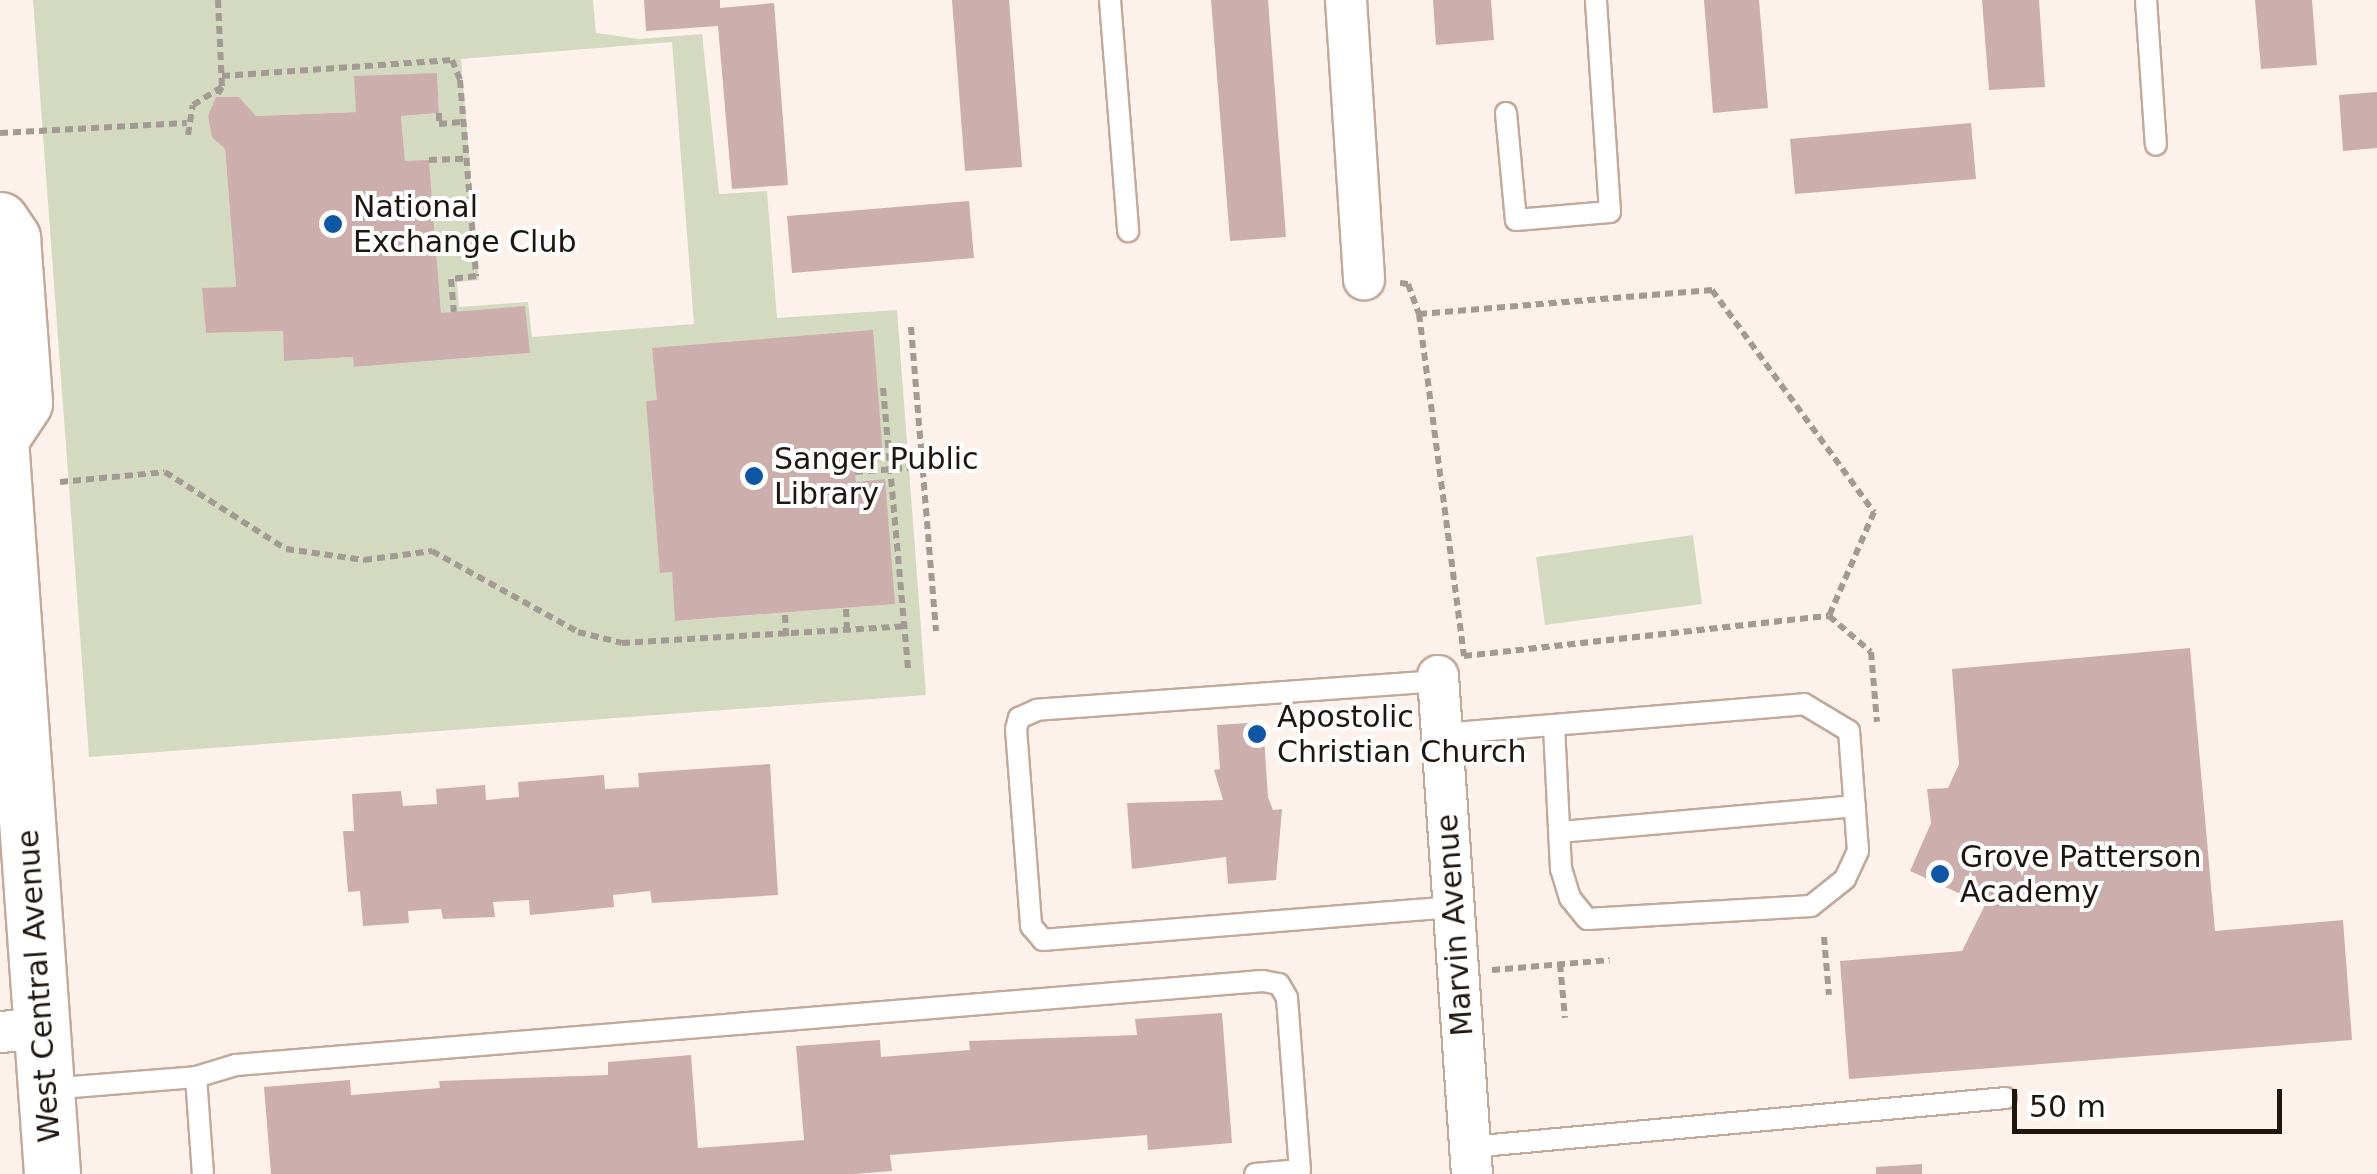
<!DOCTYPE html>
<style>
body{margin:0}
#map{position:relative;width:2377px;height:1174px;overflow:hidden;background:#fcf2eb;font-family:"DejaVu Sans",sans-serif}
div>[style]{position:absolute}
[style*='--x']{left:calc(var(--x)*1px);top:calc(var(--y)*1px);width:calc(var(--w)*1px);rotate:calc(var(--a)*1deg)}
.green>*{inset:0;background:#d3dabf}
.building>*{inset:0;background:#ccaeac}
.path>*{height:6px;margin-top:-3px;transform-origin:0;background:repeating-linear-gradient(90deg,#a39a93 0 8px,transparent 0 13px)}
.roads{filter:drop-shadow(2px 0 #c2aa9b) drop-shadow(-2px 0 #c2aa9b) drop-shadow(0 2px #c2aa9b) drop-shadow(0 -2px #c2aa9b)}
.service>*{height:20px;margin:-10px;padding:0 10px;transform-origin:10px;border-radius:10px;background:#fff}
.minor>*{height:40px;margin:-20px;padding:0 20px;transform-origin:20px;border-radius:20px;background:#fff}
.secondary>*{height:55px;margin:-27.5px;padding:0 27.5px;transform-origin:27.5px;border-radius:27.5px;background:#fff}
.dots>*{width:28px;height:28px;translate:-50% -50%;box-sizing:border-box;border:5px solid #fff;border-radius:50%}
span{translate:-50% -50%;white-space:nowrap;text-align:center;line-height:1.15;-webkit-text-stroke:8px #fff;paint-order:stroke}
.poi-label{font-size:30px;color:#1f1610}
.left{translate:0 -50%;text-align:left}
.street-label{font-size:30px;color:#1f1610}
.scale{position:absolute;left:2012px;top:1089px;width:270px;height:45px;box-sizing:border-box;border:5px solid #1f1610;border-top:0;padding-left:12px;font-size:30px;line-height:35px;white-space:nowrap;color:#1f1610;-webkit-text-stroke:8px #fff;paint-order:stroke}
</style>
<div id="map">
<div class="green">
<i style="clip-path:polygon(evenodd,33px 0,593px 0,596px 33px,639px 39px,702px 34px,719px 194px,767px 191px,777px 318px,897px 310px,926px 695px,89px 757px,33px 0,672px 42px,694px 324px,532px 337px,528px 302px,459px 307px,457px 282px,479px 280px,461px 59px,672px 42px,33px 0,437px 73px,439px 113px,401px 116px,405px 161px,429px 161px,441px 313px,530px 353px,355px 367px,353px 357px,285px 361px,283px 331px,206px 333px,203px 289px,236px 287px,225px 149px,213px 137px,208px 116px,217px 97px,239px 97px,256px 116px,356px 112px,437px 73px,33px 0,653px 348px,882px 456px,854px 458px,855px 472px,856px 482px,884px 480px,894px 604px,676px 621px,653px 348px)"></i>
<i style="clip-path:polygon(1693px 535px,1702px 604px,1545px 625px,1536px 557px)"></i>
</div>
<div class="building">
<i style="clip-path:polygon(644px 0,720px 0,720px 8px,774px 3px,788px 185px,732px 189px,718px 26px,646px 31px)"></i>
<i style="clip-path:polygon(952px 0,1009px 0,1022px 167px,965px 171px)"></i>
<i style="clip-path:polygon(1211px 0,1268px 0,1286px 237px,1230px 241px)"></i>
<i style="clip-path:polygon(1433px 0,1491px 0,1494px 40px,1436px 45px)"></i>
<i style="clip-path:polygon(1704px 0,1759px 0,1768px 108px,1713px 113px)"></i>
<i style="clip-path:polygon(1982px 0,2039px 0,2045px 87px,1989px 90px)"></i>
<i style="clip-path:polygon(2255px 0,2312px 0,2317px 65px,2261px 69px)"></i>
<i style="clip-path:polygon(437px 73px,439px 113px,401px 116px,405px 161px,429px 160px,441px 313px,525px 306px,530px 353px,354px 367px,353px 357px,284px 361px,283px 331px,206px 333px,202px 288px,236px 287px,225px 149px,212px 137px,208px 116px,216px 97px,239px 97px,256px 116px,356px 112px,354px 76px)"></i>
<i style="clip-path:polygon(2377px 92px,2377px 148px,2343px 151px,2339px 95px)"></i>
<i style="clip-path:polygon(1971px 123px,1976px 179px,1795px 194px,1790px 139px)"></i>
<i style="clip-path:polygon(969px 201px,974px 258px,792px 273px,787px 216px)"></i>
<i style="clip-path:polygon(873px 330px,883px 456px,854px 458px,855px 472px,856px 482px,885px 479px,895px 604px,675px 621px,672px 572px,660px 573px,646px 401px,657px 400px,652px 348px)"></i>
<i style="clip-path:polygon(2190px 648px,2215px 931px,2343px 920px,2352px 1040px,1849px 1079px,1840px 961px,1962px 951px,1985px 905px,1910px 871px,1931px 823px,1927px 789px,1948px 788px,1959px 764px,1952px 669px)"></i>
<i style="clip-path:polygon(1263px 722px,1268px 797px,1273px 810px,1282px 809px,1276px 880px,1228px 884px,1226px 857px,1132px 869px,1127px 803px,1223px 800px,1214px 770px,1220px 769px,1217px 725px)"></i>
<i style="clip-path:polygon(770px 764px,778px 895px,652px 903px,650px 891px,613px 895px,614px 907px,530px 915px,529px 900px,493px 902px,495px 917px,443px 919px,441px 909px,408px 911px,409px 923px,363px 926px,360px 891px,348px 892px,343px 831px,354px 831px,352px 794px,401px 791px,403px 806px,437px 804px,436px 789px,485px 785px,486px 800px,519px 797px,518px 782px,604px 775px,605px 789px,639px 787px,638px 773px)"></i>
<i style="clip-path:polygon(1222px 1013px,1232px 1143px,1148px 1150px,1147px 1135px,890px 1155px,892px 1171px,854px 1174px,271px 1174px,264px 1087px,350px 1080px,351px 1095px,440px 1088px,439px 1081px,608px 1075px,608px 1062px,691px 1055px,698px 1148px,804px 1140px,796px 1046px,880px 1040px,881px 1057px,970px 1050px,969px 1041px,1137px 1035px,1135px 1019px)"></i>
<i style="clip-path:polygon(1922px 1164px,1922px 1174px,1876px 1174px,1876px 1167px)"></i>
</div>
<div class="path">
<i style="--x:218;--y:0;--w:87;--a:87.4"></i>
<i style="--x:222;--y:76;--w:231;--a:-4"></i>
<i style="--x:452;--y:60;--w:22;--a:68"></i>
<i style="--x:460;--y:80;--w:197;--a:85.3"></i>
<i style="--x:476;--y:276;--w:25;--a:173"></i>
<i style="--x:451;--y:279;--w:33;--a:85"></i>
<i style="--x:439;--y:113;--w:11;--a:90"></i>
<i style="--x:439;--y:124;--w:25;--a:-5"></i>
<i style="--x:0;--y:133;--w:187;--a:-3.1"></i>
<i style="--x:188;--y:135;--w:30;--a:-81"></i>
<i style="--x:193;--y:105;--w:34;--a:-32"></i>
<i style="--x:222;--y:87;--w:12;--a:121"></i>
<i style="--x:429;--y:160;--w:37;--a:-2"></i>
<i style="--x:1400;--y:283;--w:8;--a:7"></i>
<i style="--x:1408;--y:284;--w:32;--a:70"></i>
<i style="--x:1419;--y:314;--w:345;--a:82.5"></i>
<i style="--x:1464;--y:656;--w:367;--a:-6.3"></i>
<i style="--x:1829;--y:616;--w:55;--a:40.6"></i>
<i style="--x:1871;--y:652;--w:70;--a:85.1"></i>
<i style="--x:1419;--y:314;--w:294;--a:-4.7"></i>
<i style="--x:1712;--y:290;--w:275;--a:53.9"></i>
<i style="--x:1874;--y:512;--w:113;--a:113.4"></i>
<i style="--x:911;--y:327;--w:305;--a:85.3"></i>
<i style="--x:883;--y:388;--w:283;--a:84.9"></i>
<i style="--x:855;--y:472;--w:66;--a:-4.3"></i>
<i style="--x:60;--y:482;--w:105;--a:-5.4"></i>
<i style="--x:165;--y:472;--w:143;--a:32.5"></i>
<i style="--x:286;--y:549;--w:79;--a:8"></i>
<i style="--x:364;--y:560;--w:69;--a:-7.5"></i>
<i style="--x:432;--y:551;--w:167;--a:29"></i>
<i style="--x:578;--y:632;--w:45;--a:14"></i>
<i style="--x:622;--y:643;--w:284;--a:-3.4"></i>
<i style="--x:846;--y:609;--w:22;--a:87"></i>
<i style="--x:785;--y:615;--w:21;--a:87"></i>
<i style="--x:1824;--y:937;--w:58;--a:85.1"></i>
<i style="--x:1560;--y:964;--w:54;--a:84.7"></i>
<i style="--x:1492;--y:970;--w:118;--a:-4.8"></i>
</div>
<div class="roads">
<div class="service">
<i style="--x:1110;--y:0;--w:232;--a:85.5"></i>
<i style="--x:2146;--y:0;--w:145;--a:86.1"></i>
<i style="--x:1506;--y:113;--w:107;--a:84.7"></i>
<i style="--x:1516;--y:220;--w:94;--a:-4.9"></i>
<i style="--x:1610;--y:212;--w:212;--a:-93.8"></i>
<i style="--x:1439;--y:681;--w:403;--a:175.9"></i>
<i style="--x:1037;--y:710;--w:20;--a:156"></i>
<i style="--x:1019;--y:718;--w:11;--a:105"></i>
<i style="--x:1016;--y:729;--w:198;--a:85.6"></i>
<i style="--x:1031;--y:926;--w:18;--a:49"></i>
<i style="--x:1043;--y:940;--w:412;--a:-4.6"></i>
<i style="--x:1442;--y:734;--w:363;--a:-4.7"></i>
<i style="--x:1804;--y:704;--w:52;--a:31"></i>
<i style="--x:1849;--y:731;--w:120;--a:85.7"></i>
<i style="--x:1858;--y:851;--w:31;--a:115"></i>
<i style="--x:1845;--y:879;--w:43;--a:141.5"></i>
<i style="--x:1811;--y:906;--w:224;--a:176.7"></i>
<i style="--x:1587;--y:919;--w:27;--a:-129"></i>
<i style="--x:1570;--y:898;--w:30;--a:-107"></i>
<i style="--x:1561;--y:869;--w:144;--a:-92.8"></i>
<i style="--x:1560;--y:832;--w:296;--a:-5"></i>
<i style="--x:196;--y:1077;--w:97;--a:85.9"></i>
<i style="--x:48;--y:1089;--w:148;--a:-4.6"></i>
<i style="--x:196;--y:1077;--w:42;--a:-16.7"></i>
<i style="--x:236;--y:1065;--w:1030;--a:-4.68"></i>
<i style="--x:1263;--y:981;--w:16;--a:11"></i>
<i style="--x:1279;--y:984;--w:16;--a:60"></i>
<i style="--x:1287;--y:998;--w:172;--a:85.7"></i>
<i style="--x:1300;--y:1170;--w:45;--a:174.9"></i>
<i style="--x:1470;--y:1147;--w:538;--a:-5.22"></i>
</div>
<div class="minor">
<i style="--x:1346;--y:0;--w:280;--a:86.3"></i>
<i style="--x:1438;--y:676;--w:499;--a:86.1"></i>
<i style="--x:0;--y:1032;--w:41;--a:-4.2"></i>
</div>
<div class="secondary">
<i style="--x:0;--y:220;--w:22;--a:56"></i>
<i style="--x:12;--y:238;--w:165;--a:85.8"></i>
<i style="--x:24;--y:403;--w:43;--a:123.7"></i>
<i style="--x:0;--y:439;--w:737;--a:85.95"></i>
</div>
</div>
<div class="dots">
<i style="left:333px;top:224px;background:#0f56a5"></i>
<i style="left:754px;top:476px;background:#0f56a5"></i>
<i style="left:1257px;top:734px;background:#0f56a5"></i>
<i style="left:1940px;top:874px;background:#0f56a5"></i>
</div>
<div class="poi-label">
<span class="left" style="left:353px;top:224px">National<br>Exchange Club</span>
<span class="left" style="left:774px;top:476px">Sanger Public<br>Library</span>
<span class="left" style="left:1277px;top:734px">Apostolic<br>Christian Church</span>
<span class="left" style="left:1960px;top:874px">Grove Patterson<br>Academy</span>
</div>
<div class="street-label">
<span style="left:1455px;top:925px;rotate:-94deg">Marvin Avenue</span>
<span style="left:39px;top:986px;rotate:-94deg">West Central Avenue</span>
</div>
<div class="scale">50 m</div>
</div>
